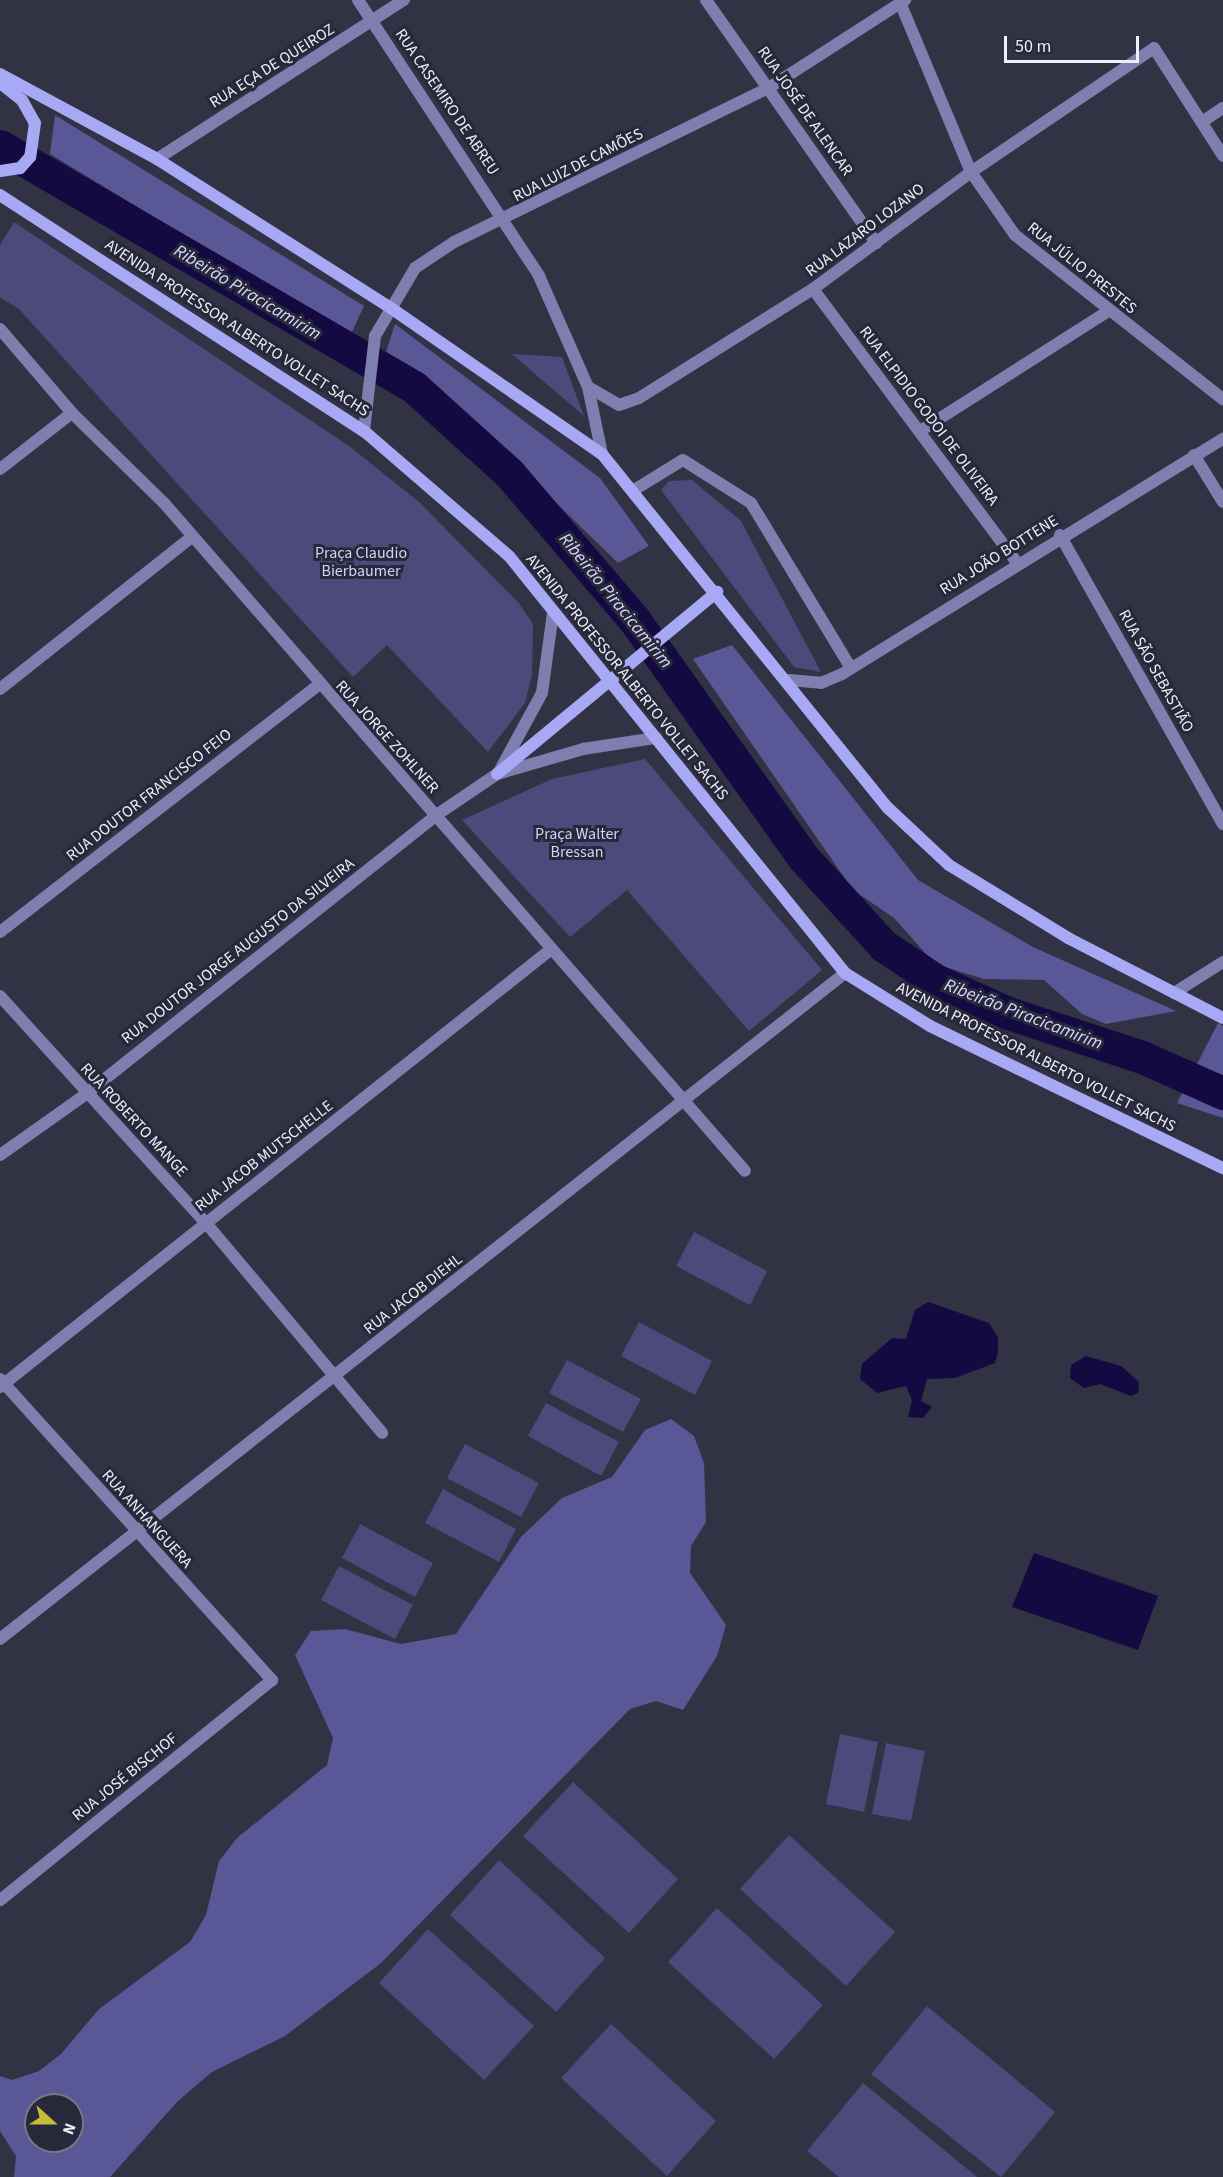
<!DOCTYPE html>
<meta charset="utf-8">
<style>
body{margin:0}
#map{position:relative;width:1223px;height:2177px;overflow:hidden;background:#313244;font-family:"Source Sans 3",sans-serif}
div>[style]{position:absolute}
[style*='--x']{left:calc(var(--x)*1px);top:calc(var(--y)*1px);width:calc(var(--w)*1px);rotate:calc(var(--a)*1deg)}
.green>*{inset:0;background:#4b4a7b}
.forest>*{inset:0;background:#595796}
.water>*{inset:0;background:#150942}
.river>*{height:33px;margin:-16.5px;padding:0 16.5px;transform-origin:16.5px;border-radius:16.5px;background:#150942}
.street>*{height:12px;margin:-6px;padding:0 6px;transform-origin:6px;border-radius:6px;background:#7e7fae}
.secondary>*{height:12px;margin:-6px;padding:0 6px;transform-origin:6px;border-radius:6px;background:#a8a9f4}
span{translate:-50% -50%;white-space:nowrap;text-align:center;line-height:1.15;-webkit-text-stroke:6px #272839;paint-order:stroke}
.street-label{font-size:16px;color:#eeeffa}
.park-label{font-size:16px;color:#d1d3f8}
.water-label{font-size:18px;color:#d8d9ff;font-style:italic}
.north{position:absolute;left:24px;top:2093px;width:60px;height:60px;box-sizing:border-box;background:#272839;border:2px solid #777886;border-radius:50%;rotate:111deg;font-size:16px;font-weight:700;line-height:24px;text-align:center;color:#eeeffa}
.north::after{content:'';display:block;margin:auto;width:21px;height:27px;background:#c8bb3b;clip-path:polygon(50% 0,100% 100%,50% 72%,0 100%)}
.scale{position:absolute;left:1004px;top:36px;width:135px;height:27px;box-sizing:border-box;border:3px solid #eeeffa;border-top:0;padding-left:8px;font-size:18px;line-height:21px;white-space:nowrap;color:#eeeffa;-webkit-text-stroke:4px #272839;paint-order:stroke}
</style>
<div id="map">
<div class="green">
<i style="clip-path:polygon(14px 222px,349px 446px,419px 502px,518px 602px,533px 624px,532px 675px,525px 703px,488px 752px,387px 645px,353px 677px,18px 308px,0 298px,0 245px)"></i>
<i style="clip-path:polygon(512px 354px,562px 357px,584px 416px)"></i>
<i style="clip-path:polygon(692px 480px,741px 521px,821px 672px,794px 667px,661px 490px,669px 481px)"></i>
<i style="clip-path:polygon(645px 759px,822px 970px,749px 1031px,627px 890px,570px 937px,462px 820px,552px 779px)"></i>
<i style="clip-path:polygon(694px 1232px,767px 1271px,750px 1305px,676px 1266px)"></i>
<i style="clip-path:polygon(639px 1322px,712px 1361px,695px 1395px,621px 1356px)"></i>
<i style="clip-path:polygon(567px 1360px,641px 1399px,623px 1432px,549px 1393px)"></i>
<i style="clip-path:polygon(546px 1403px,619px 1442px,601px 1476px,528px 1436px)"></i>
<i style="clip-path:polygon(465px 1444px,539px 1483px,521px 1517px,447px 1478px)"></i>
<i style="clip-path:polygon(443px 1489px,516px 1529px,499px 1562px,425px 1523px)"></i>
<i style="clip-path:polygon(360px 1524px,433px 1563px,415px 1597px,342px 1558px)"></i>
<i style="clip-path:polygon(339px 1566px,413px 1605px,395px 1639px,321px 1600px)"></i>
<i style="clip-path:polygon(840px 1734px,878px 1742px,864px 1812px,826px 1804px)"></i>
<i style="clip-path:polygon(886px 1743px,925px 1751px,911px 1821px,872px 1814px)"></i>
<i style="clip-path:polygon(573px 1782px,678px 1879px,629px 1933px,523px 1836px)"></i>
<i style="clip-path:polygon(789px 1835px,895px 1932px,846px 1986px,740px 1889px)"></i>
<i style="clip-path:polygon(499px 1860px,605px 1958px,556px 2012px,450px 1915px)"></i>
<i style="clip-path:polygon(717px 1908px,823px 2005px,774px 2059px,668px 1962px)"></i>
<i style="clip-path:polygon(428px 1929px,534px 2026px,484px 2080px,379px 1983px)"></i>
<i style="clip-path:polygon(927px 2006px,1055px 2112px,1001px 2177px,871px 2074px)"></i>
<i style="clip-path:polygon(611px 2024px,716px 2121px,667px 2176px,561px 2078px)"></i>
<i style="clip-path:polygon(863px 2083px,977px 2177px,839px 2177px,807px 2151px)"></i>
</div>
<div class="forest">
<i style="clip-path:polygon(55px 115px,364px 306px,350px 336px,50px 154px)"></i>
<i style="clip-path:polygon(395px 324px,600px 478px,649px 546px,618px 563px,439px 389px,384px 358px)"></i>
<i style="clip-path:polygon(732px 645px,918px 880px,1033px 947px,1176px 1011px,1106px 1024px,1082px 1014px,1044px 980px,984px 979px,935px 964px,894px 918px,853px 890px,693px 659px)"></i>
<i style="clip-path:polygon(1218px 1023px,1223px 1026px,1223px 1118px,1177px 1103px)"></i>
<i style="clip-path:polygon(evenodd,671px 1419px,694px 1436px,704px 1463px,706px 1522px,691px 1546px,690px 1573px,726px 1625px,717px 1656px,683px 1710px,656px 1701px,630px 1709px,381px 1963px,285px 2036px,212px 2072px,178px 2101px,110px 2177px,14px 2177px,16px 2156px,0 2131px,0 2076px,12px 2080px,39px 2071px,61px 2054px,99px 2009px,190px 1942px,206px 1915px,219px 1861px,237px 1838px,327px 1765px,333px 1738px,295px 1655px,311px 1631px,345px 1629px,401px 1644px,456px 1634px,521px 1537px,562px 1498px,612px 1477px,645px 1430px,671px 1419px,36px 2105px,72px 2105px,72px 2141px,36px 2141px,36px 2105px)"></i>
</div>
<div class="water">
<i style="clip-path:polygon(928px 1302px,989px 1323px,998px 1337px,998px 1352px,995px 1363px,955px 1378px,927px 1379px,921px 1401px,932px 1407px,923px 1418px,908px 1417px,912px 1400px,906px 1386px,877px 1393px,860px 1379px,862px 1364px,892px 1338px,906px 1339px,915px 1310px)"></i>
<i style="clip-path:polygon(1086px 1356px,1121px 1366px,1139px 1382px,1138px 1393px,1131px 1396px,1100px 1384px,1084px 1388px,1070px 1378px,1071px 1365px)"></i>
<i style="clip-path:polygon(1034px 1553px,1158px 1596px,1138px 1650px,1012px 1607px)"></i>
</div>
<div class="river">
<i style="--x:0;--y:146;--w:480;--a:30.2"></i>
<i style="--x:415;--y:388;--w:127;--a:42.1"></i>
<i style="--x:509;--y:473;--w:191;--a:49.5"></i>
<i style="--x:633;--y:618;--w:292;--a:54.6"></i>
<i style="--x:802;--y:856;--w:122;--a:47.7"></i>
<i style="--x:884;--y:946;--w:61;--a:33.7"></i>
<i style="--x:935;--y:980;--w:80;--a:24.3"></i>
<i style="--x:1008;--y:1013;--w:141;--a:18.2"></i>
<i style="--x:1142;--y:1057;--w:89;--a:24"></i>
</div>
<div class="street">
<i style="--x:358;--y:0;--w:330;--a:56.7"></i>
<i style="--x:539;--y:276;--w:121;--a:66.2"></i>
<i style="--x:588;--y:387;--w:68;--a:78.2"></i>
<i style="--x:706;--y:0;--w:297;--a:55"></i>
<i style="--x:899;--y:0;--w:186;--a:67.3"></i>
<i style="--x:971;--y:172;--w:77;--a:55.1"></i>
<i style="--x:1015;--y:235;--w:265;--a:38.3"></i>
<i style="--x:1202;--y:122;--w:25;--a:-34"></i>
<i style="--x:157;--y:159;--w:294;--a:-32.8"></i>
<i style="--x:813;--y:289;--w:342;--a:53.3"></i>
<i style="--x:0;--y:329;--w:111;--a:49.4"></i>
<i style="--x:72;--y:413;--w:129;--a:44.4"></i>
<i style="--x:164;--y:503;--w:885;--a:48.98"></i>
<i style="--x:588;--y:387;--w:36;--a:30"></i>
<i style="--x:619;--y:405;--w:21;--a:-19"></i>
<i style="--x:639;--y:398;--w:205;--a:-32.1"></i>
<i style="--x:813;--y:289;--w:197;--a:-36.5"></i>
<i style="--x:971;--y:172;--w:221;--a:-34.1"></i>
<i style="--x:1154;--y:48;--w:128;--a:57.4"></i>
<i style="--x:364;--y:431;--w:96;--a:-83.4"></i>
<i style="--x:375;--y:336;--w:79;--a:-59.5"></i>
<i style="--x:415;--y:268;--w:47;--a:-33.7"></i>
<i style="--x:454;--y:242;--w:352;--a:-26.1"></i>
<i style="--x:770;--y:87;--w:161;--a:-32.8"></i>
<i style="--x:920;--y:431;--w:222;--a:-32.5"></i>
<i style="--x:1194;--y:455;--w:55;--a:58.3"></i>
<i style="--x:0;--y:469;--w:91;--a:-37.9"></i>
<i style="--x:634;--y:490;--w:57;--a:-31.5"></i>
<i style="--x:683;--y:460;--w:80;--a:32.3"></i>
<i style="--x:751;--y:503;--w:193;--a:58.8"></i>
<i style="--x:1060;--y:535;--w:332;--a:60.6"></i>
<i style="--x:789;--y:680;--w:32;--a:5"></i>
<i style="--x:821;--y:683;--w:23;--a:-23"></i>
<i style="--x:842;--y:674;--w:448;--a:-31.7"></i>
<i style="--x:0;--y:689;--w:245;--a:-38.4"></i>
<i style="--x:500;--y:770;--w:88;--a:-61.4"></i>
<i style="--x:542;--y:693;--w:81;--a:-82.2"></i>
<i style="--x:0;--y:932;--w:403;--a:-37.8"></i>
<i style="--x:1174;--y:993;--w:58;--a:-32.3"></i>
<i style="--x:0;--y:996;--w:307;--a:47.8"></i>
<i style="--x:206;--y:1223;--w:274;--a:50"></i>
<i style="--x:0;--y:1155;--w:105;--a:-35.3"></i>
<i style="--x:86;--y:1094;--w:446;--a:-38.5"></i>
<i style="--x:435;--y:816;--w:75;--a:-34.1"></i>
<i style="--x:497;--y:774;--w:90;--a:-16.2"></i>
<i style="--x:583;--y:749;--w:74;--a:-8.6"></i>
<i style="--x:0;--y:1379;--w:406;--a:47.9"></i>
<i style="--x:272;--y:1680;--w:350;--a:141"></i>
<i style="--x:0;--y:1387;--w:701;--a:-38.46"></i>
<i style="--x:0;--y:1639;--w:1076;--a:-38.24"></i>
</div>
<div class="secondary">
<i style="--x:0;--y:74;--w:179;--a:28.4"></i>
<i style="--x:157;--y:159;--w:274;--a:32.5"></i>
<i style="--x:388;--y:306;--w:260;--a:34.7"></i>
<i style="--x:602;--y:454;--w:455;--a:51.1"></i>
<i style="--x:888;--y:808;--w:83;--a:43.1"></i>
<i style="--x:949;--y:865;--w:140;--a:31.5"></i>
<i style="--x:1068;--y:938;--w:174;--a:27.3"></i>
<i style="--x:0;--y:83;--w:28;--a:38"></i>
<i style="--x:22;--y:100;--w:26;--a:61"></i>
<i style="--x:35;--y:123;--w:34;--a:98"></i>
<i style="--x:30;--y:157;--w:15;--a:132"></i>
<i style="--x:20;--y:168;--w:20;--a:171"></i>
<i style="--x:0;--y:195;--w:434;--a:33"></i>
<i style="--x:364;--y:431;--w:191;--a:40.8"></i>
<i style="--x:509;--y:556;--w:536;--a:51.14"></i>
<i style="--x:845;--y:973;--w:100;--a:31.9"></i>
<i style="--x:930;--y:1026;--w:326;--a:25.9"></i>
<i style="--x:497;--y:774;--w:286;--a:-39.6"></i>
</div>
<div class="street-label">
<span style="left:272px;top:66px;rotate:-32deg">RUA EÇA DE QUEIROZ</span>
<span style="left:447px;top:102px;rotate:56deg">RUA CASEMIRO DE ABREU</span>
<span style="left:805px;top:111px;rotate:55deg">RUA JOSÉ DE ALENCAR</span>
<span style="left:578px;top:165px;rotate:-27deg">RUA LUIZ DE CAMÕES</span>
<span style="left:865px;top:230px;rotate:-37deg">RUA LAZARO LOZANO</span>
<span style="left:1082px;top:268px;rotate:39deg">RUA JÚLIO PRESTES</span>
<span style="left:237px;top:328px;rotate:33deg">AVENIDA PROFESSOR ALBERTO VOLLET SACHS</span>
<span style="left:929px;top:416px;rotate:53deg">RUA ELPIDIO GODOI DE OLIVEIRA</span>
<span style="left:999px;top:555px;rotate:-32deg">RUA JOÃO BOTTENE</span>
<span style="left:1156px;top:671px;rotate:61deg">RUA SÃO SEBASTIÃO</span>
<span style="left:627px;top:677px;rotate:51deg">AVENIDA PROFESSOR ALBERTO VOLLET SACHS</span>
<span style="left:387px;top:737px;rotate:48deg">RUA JORGE ZOHLNER</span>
<span style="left:149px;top:795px;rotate:-38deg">RUA DOUTOR FRANCISCO FEIO</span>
<span style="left:238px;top:951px;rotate:-38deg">RUA DOUTOR JORGE AUGUSTO DA SILVEIRA</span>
<span style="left:1036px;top:1057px;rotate:27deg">AVENIDA PROFESSOR ALBERTO VOLLET SACHS</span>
<span style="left:134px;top:1120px;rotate:47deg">RUA ROBERTO MANGE</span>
<span style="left:264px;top:1156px;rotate:-38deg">RUA JACOB MUTSCHELLE</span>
<span style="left:413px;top:1294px;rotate:-38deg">RUA JACOB DIEHL</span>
<span style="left:147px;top:1519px;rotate:48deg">RUA ANHANGUERA</span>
<span style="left:125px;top:1777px;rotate:-39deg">RUA JOSÉ BISCHOF</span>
</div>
<div class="park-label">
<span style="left:361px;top:562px">Praça Claudio<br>Bierbaumer</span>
<span style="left:577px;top:843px">Praça Walter<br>Bressan</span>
</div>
<div class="water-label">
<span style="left:247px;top:293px;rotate:31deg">Ribeirão Piracicamirim</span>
<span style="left:615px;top:601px;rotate:51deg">Ribeirão Piracicamirim</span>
<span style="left:1023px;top:1015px;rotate:21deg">Ribeirão Piracicamirim</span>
</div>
<div class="north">N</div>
<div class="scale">50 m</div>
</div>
